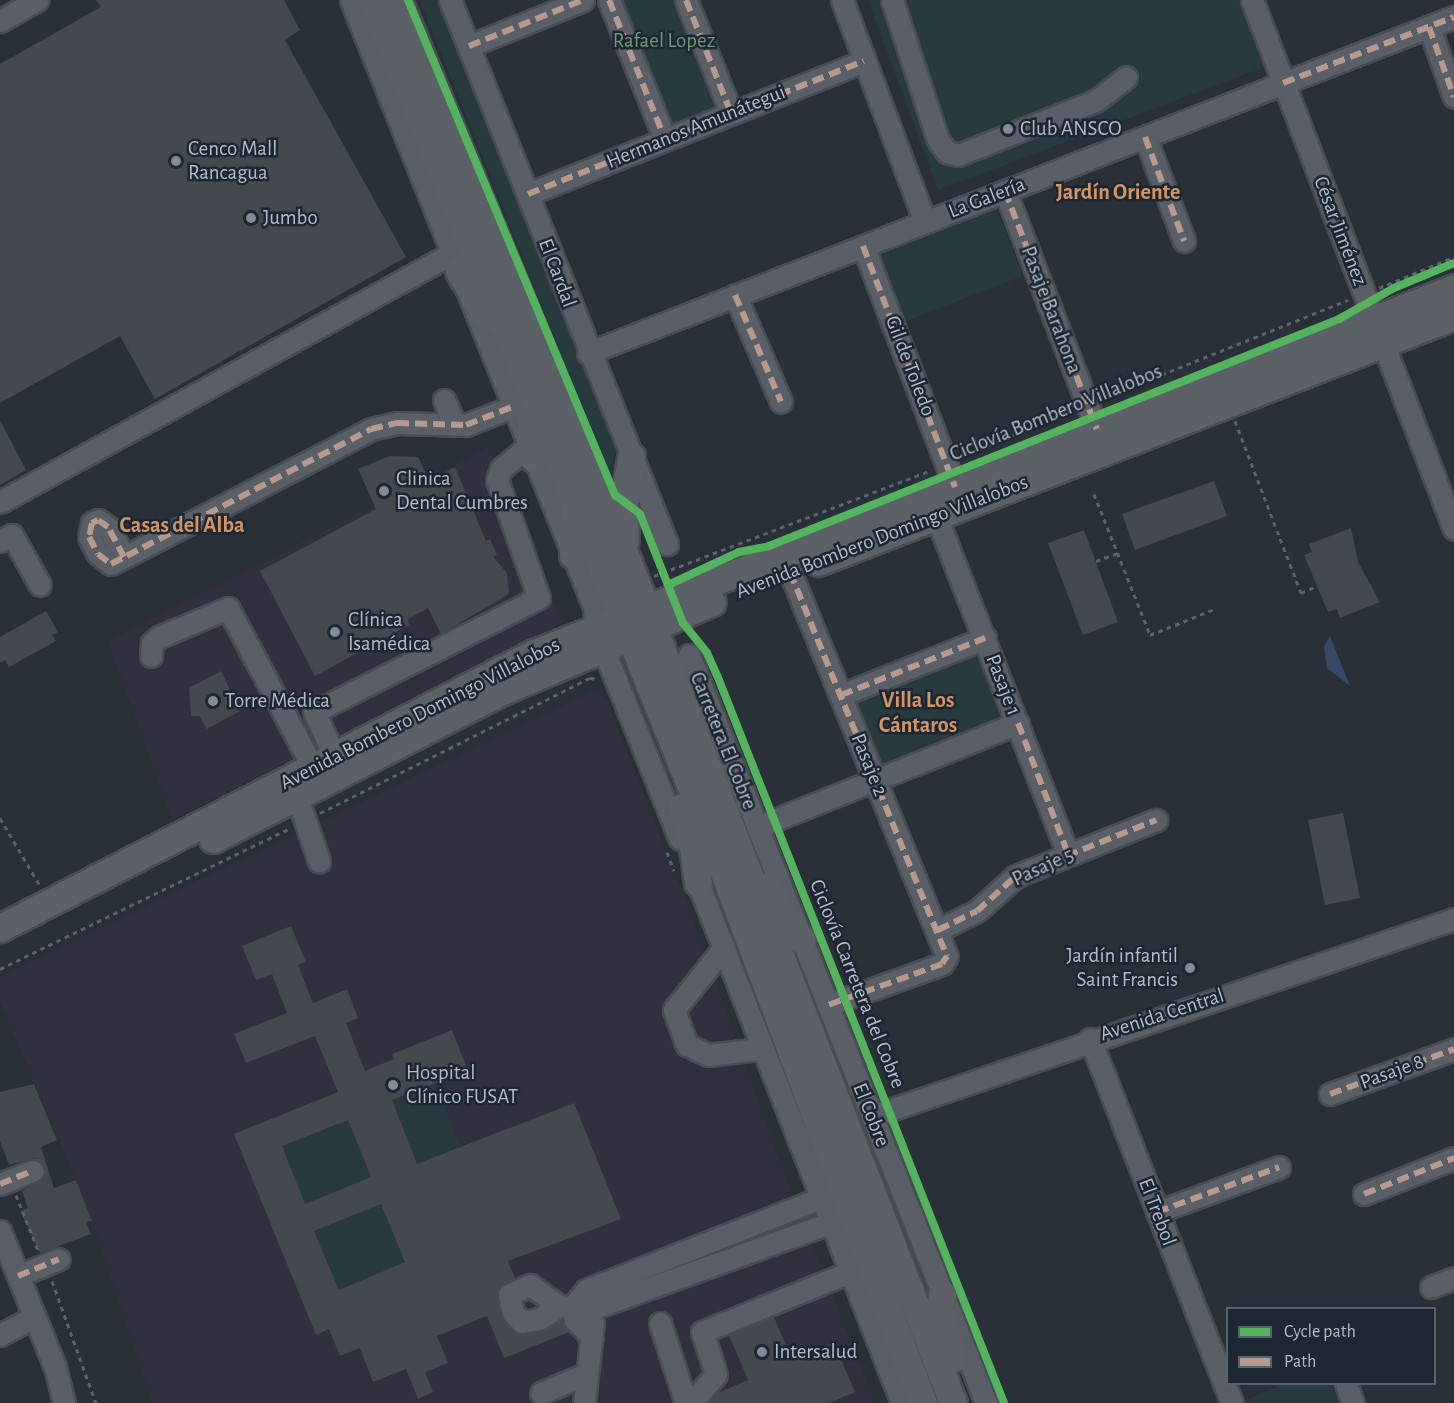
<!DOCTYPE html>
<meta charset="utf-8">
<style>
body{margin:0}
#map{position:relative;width:1454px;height:1403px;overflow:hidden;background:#2a3038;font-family:"Alegreya Sans",sans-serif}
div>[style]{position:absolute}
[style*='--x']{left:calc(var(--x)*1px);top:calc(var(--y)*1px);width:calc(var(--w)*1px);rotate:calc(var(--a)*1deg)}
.medical>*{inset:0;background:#31303e}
.green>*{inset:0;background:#273a3e}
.water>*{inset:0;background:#384963}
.building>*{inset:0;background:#444950}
.path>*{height:3px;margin-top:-1.5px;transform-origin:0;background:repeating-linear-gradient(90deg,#5d636a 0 4.5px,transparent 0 9px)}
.roads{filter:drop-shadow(2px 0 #484c53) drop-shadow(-2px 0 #484c53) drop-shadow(0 2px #484c53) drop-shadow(0 -2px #484c53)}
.minor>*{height:21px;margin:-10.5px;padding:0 10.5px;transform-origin:10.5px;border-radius:10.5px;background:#5a5e66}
.major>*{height:27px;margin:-13.5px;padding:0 13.5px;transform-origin:13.5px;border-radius:13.5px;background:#5c6168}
.quiet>*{height:6px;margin-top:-3px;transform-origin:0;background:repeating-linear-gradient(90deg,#b69a8f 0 12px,transparent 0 18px)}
.cycleway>*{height:8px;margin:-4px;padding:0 4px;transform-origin:4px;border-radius:4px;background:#56b35d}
.dots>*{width:16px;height:16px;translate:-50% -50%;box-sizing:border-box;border:3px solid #1d2633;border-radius:50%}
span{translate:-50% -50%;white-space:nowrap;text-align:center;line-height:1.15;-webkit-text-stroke:5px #1d2633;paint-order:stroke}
.park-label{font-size:21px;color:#6b9a76}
.street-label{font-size:21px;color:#b4bcc9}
.poi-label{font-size:21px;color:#b4bcc9}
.left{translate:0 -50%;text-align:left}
.right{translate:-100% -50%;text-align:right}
.neighbourhood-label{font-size:22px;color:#d59563;font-weight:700}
.legend{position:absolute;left:1226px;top:1307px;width:210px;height:78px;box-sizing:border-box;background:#1d2633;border:2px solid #59626f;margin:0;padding:8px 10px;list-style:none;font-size:18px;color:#b4bcc9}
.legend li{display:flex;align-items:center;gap:12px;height:30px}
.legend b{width:30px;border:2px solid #59626f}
</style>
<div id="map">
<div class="medical">
<i style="clip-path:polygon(490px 447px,563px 623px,172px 820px,108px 641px)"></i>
<i style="clip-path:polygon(595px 690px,606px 698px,692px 916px,777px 1154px,875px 1403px,152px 1403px,85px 1201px,0 1002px,0 976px)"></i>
</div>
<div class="green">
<i style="clip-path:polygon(420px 0,441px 0,618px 447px,608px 472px)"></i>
<i style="clip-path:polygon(612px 0,682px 0,725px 111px,667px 134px)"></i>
<i style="clip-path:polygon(868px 0,1239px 0,1265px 67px,938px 190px)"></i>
<i style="clip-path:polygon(994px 202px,1023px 276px,903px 322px,875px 248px)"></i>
<i style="clip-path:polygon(981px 642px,1013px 722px,880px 774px,848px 694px)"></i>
<i style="clip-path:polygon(436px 1084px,461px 1148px,417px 1164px,392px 1100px)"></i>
<i style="clip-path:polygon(348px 1120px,371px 1177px,305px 1204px,282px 1146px)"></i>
<i style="clip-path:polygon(381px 1204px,405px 1262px,339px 1290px,314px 1231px)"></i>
<i style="clip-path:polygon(1282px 1384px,1331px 1384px,1339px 1403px,1240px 1403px)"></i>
</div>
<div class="water">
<i style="clip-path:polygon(1330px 636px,1350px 686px,1327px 668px,1324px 647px)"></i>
</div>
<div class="building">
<i style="clip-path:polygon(96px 0,284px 0,300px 30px,285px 40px,406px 257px,155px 399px,120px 336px,0 403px,0 64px,101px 7px)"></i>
<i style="clip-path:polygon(0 420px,26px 470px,0 485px)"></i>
<i style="clip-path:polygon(390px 456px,418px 457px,430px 481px,455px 467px,486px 541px,490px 539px,497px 555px,493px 557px,507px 573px,509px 594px,441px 634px,428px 608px,408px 619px,409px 625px,315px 676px,260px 571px,376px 509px,358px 469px)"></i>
<i style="clip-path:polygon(1214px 481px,1227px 516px,1135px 550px,1122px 514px)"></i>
<i style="clip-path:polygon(1351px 528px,1358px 562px,1380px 602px,1340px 618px,1337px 609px,1328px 612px,1304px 555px,1312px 552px,1309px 544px)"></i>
<i style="clip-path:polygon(1084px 530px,1118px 622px,1083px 635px,1048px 543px)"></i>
<i style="clip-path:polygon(46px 611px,58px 632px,52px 635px,56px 641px,9px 667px,5px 660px,0 663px,0 637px)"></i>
<i style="clip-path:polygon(221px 671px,240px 711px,207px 729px,199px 716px,191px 716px,189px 688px)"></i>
<i style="clip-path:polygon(1343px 813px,1360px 898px,1325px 905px,1308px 820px)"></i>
<i style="clip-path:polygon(evenodd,291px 926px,306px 962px,298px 965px,313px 1003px,347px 989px,358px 1018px,346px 1023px,365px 1071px,394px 1059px,392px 1054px,452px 1030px,468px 1071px,392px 1100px,417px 1164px,574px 1103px,621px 1219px,508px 1261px,515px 1278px,497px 1293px,501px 1316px,518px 1334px,542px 1331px,562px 1319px,569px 1332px,504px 1358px,487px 1316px,437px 1336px,448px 1363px,425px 1372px,433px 1392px,418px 1399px,406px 1369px,373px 1382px,360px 1348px,340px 1356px,329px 1329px,316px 1335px,234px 1134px,338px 1092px,315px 1036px,246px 1063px,234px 1034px,287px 1013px,272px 974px,256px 980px,242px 946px,291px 926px,348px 1120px,371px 1177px,305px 1204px,282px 1146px,348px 1120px,291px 926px,381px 1204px,405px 1262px,339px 1290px,314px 1231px,381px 1204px)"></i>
<i style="clip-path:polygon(34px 1084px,57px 1140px,41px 1147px,54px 1188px,76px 1180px,92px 1221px,86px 1222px,91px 1234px,40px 1253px,20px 1211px,28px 1208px,22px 1191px,43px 1179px,45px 1167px,34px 1158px,9px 1165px,0 1141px,0 1092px)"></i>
<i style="clip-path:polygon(774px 1317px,792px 1360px,834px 1343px,855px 1392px,829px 1403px,708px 1403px,716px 1394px,748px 1380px,729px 1335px)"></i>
</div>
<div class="path">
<i style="--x:1379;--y:288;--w:81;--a:-22.5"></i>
<i style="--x:1103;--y:398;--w:264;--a:-21.8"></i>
<i style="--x:1235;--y:421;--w:184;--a:69"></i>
<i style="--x:1301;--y:593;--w:17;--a:-24"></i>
<i style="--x:962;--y:456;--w:119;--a:-22.2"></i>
<i style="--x:1094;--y:494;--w:152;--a:68.3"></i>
<i style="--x:1150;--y:635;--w:69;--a:-22.1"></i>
<i style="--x:1096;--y:561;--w:23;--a:-20"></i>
<i style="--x:654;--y:576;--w:297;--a:-20.9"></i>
<i style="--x:320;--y:813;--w:302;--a:-26.6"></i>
<i style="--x:590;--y:678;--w:6;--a:9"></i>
<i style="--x:0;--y:818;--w:79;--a:59.5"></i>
<i style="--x:667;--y:852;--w:20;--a:70"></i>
<i style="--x:0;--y:969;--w:322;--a:-25.9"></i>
<i style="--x:16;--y:1195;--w:59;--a:68.2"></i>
<i style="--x:52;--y:1281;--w:130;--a:70.2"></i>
</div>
<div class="roads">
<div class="minor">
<i style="--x:351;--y:0;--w:654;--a:68.18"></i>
<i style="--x:594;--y:607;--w:21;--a:87"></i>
<i style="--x:595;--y:628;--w:227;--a:68.1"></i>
<i style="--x:450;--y:0;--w:586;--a:68.25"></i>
<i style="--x:609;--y:0;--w:150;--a:68.1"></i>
<i style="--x:686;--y:0;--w:122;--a:68.3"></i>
<i style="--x:842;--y:0;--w:237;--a:69.5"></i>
<i style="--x:892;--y:0;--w:147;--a:71.8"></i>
<i style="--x:938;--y:140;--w:15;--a:53"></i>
<i style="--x:947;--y:152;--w:11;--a:15"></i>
<i style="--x:958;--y:155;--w:149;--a:-21.6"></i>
<i style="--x:1097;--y:100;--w:37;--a:-38"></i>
<i style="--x:1252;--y:0;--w:566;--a:69.1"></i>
<i style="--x:0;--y:21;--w:43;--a:-29.6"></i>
<i style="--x:1429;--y:27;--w:74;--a:70.3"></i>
<i style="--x:469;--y:46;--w:123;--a:-22"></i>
<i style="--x:1145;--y:137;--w:111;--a:69.4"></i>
<i style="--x:1005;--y:191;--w:255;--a:68.9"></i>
<i style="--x:528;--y:194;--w:361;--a:-21.6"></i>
<i style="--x:863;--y:246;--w:258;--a:69.1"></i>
<i style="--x:735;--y:295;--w:116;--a:66.7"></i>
<i style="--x:588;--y:353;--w:929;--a:-21.21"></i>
<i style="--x:444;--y:400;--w:27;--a:66"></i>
<i style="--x:0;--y:502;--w:515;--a:-28.81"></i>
<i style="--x:936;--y:516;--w:363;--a:68.7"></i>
<i style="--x:0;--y:541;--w:13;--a:-27"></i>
<i style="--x:12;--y:535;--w:57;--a:60.8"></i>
<i style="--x:124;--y:557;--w:34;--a:-118"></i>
<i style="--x:108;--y:527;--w:12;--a:-145"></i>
<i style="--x:98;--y:520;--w:7;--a:153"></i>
<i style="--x:92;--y:523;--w:14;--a:102"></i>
<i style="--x:89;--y:537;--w:19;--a:62"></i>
<i style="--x:98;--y:554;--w:16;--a:38"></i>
<i style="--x:111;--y:564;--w:293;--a:-27.4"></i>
<i style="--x:371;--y:429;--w:27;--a:-13"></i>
<i style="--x:397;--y:423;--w:69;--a:1.7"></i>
<i style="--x:466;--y:425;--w:49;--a:-21.4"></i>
<i style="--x:790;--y:572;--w:415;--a:67.8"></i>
<i style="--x:947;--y:956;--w:9;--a:122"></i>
<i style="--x:942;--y:964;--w:121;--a:160.2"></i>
<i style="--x:689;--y:655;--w:805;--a:68.34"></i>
<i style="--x:151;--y:656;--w:13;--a:-86"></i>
<i style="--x:152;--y:643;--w:9;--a:-41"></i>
<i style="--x:159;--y:637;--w:75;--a:-22.8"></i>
<i style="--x:228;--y:608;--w:179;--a:62"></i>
<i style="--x:841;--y:695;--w:155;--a:-21.6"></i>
<i style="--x:334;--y:755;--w:47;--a:-114.9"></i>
<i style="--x:314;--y:712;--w:252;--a:-26.9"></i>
<i style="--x:539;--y:598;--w:125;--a:-109.6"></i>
<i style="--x:497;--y:480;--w:12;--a:-70"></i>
<i style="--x:501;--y:469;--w:35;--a:-40"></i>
<i style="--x:297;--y:797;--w:68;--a:71"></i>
<i style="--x:757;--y:827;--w:281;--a:-21.7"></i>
<i style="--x:693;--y:870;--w:573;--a:68.59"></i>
<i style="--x:938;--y:930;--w:43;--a:-26"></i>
<i style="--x:977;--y:911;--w:52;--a:-41.9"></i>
<i style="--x:1016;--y:876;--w:151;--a:-21.8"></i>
<i style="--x:722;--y:950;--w:77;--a:128.7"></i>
<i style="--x:674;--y:1010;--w:37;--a:70"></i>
<i style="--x:687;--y:1045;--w:23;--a:25"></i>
<i style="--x:708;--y:1055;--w:52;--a:-6.6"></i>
<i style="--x:1090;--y:1039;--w:391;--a:68.7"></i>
<i style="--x:1330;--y:1094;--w:132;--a:-19.9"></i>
<i style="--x:872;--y:1116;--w:614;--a:-18.7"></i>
<i style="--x:0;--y:1184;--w:35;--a:-22"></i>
<i style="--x:1364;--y:1194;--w:97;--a:-21.8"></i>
<i style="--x:1157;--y:1212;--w:130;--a:-20.2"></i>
<i style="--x:0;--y:1231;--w:147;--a:68"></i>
<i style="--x:55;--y:1367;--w:37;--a:76"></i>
<i style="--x:18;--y:1276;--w:44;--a:-22.5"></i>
<i style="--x:1431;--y:1287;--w:25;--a:-21"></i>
<i style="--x:559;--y:1306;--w:36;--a:-144"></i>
<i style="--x:530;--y:1285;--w:23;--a:155"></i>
<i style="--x:509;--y:1295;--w:18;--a:77"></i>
<i style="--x:513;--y:1313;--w:13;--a:45"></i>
<i style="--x:522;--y:1322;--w:17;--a:-10"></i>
<i style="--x:539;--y:1319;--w:24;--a:-33"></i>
<i style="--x:559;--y:1306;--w:32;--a:5"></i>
<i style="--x:591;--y:1309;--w:266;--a:-19.8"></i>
<i style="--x:660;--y:1323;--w:84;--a:72"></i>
<i style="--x:0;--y:1335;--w:38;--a:-28"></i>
<i style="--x:592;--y:1337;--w:24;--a:-135"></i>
<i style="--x:575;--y:1320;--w:15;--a:-94"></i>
<i style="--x:574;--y:1305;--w:19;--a:-51"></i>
<i style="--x:586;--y:1290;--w:266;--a:-21.4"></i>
<i style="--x:1346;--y:1384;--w:20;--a:70"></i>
<i style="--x:541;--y:1393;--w:49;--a:-22.9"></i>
<i style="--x:584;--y:1403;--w:81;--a:-83.6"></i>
<i style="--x:691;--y:1403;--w:38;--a:-49"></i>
<i style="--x:716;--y:1374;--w:44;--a:-108.4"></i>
<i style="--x:702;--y:1332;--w:160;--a:-22.1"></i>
</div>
<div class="major">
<i style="--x:372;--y:0;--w:881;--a:67.92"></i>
<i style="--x:703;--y:816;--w:627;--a:69.45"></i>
<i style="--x:398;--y:0;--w:607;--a:67.74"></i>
<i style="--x:628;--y:562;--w:902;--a:68.87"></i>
<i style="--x:459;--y:271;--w:53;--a:58.1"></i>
<i style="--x:531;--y:415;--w:43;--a:87.3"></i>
<i style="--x:625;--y:540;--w:37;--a:-92"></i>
<i style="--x:624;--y:503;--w:47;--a:-81.3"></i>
<i style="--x:573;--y:555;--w:45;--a:-88.7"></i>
<i style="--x:818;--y:562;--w:682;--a:-21.15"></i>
<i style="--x:682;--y:807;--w:28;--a:72"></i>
<i style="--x:691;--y:834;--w:49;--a:81.9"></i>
<i style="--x:213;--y:839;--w:322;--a:-27.1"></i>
<i style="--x:500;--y:692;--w:230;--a:-23"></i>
<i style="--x:768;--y:886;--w:36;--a:63"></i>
<i style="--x:784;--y:918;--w:28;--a:51"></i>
<i style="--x:0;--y:928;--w:598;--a:-27.25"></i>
<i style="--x:532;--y:654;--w:992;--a:-21.65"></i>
<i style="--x:942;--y:1294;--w:16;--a:97"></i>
<i style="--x:940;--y:1310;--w:50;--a:76.2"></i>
</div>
</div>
<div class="quiet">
<i style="--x:609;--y:0;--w:150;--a:68.1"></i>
<i style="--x:686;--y:0;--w:122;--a:68.3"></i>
<i style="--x:1429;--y:27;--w:74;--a:70.3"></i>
<i style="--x:469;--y:46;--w:123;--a:-22"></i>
<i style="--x:1283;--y:83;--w:183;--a:-21.1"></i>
<i style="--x:1145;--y:137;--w:111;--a:69.4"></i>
<i style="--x:1005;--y:191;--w:255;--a:68.9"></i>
<i style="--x:528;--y:194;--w:361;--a:-21.6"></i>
<i style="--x:863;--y:246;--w:258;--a:69.1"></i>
<i style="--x:735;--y:295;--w:116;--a:66.7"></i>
<i style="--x:124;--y:557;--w:34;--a:-118"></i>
<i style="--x:108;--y:527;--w:12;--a:-145"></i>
<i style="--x:98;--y:520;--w:7;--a:153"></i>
<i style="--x:92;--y:523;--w:14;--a:102"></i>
<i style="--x:89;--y:537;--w:19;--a:62"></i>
<i style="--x:98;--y:554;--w:16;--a:38"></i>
<i style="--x:111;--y:564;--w:293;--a:-27.4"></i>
<i style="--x:371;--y:429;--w:27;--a:-13"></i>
<i style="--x:397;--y:423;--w:69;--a:1.7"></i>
<i style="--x:466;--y:425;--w:49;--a:-21.4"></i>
<i style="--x:790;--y:572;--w:415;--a:67.8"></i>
<i style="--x:947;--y:956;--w:9;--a:122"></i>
<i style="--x:942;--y:964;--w:121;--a:160.2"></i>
<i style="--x:841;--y:695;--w:155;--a:-21.6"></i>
<i style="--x:1018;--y:723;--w:140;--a:69.1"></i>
<i style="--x:938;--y:930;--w:43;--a:-26"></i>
<i style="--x:977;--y:911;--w:52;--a:-41.9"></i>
<i style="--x:1016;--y:876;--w:151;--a:-21.8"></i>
<i style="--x:1330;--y:1094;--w:132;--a:-19.9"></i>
<i style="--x:0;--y:1184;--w:35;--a:-22"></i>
<i style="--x:1364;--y:1194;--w:97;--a:-21.8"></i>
<i style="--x:1157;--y:1212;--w:130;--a:-20.2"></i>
<i style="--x:18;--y:1276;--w:44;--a:-22.5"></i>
</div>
<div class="cycleway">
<i style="--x:408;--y:0;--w:537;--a:67.31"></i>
<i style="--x:615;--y:495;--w:31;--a:37"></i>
<i style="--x:640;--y:514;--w:117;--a:68.5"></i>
<i style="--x:683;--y:623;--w:38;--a:51"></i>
<i style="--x:707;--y:653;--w:24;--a:66"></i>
<i style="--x:717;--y:675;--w:783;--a:68.48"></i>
<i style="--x:668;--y:585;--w:78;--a:-24.9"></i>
<i style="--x:739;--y:552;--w:31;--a:-11"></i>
<i style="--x:769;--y:546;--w:614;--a:-21.71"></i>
<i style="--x:1339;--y:319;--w:63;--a:-29.4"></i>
<i style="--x:1394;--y:288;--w:65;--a:-22.6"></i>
</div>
<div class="dots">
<i style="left:1008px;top:129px;background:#848b96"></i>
<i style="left:176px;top:161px;background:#848b96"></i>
<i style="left:251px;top:218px;background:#848b96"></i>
<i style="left:384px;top:491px;background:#848b96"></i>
<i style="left:335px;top:632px;background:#848b96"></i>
<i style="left:213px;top:701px;background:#848b96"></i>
<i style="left:1190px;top:968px;background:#848b96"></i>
<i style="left:393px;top:1085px;background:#848b96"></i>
<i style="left:762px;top:1352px;background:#848b96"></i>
</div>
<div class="park-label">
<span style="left:664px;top:41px">Rafael Lopez</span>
</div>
<div class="street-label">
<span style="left:696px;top:127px;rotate:-22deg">Hermanos Amunátegui</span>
<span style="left:987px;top:198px;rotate:-21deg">La Galería</span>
<span style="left:1340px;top:231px;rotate:69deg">César Jiménez</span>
<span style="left:557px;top:273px;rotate:69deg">El Cardal</span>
<span style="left:1051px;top:310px;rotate:69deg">Pasaje Barahona</span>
<span style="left:910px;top:366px;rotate:69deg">Gil de Toledo</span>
<span style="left:1056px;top:413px;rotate:-22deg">Ciclovía Bombero Villalobos</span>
<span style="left:882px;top:537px;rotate:-21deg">Avenida Bombero Domingo Villalobos</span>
<span style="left:1003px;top:685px;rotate:69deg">Pasaje 1</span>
<span style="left:420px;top:714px;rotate:-27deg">Avenida Bombero Domingo Villalobos</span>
<span style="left:723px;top:741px;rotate:68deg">Carretera El Cobre</span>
<span style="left:869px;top:765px;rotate:68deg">Pasaje 2</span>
<span style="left:1043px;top:867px;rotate:-25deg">Pasaje 5</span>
<span style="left:857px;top:984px;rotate:68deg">Ciclovía Carretera del Cobre</span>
<span style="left:1162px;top:1015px;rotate:-18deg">Avenida Central</span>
<span style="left:1392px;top:1072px;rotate:-20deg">Pasaje 8</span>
<span style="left:871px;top:1115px;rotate:68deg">El Cobre</span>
<span style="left:1157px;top:1212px;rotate:69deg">El Trebol</span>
</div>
<div class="poi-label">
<span class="left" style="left:1020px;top:129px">Club ANSCO</span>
<span class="left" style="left:188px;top:161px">Cenco Mall<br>Rancagua</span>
<span class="left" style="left:263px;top:218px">Jumbo</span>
<span class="left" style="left:396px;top:491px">Clinica<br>Dental Cumbres</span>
<span class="left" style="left:348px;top:632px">Clínica<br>Isamédica</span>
<span class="left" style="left:225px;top:701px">Torre Médica</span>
<span class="right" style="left:1178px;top:968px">Jardín infantil<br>Saint Francis</span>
<span class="left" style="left:406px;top:1085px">Hospital<br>Clínico FUSAT</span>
<span class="left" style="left:774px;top:1352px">Intersalud</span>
</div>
<div class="neighbourhood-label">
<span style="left:1118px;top:193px">Jardín Oriente</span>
<span style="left:182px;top:526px">Casas del Alba</span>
<span style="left:918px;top:713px">Villa Los<br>Cántaros</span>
</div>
<ul class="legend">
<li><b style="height:8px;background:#56b35d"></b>Cycle path</li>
<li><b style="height:8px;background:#b69a8f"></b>Path</li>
</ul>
</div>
